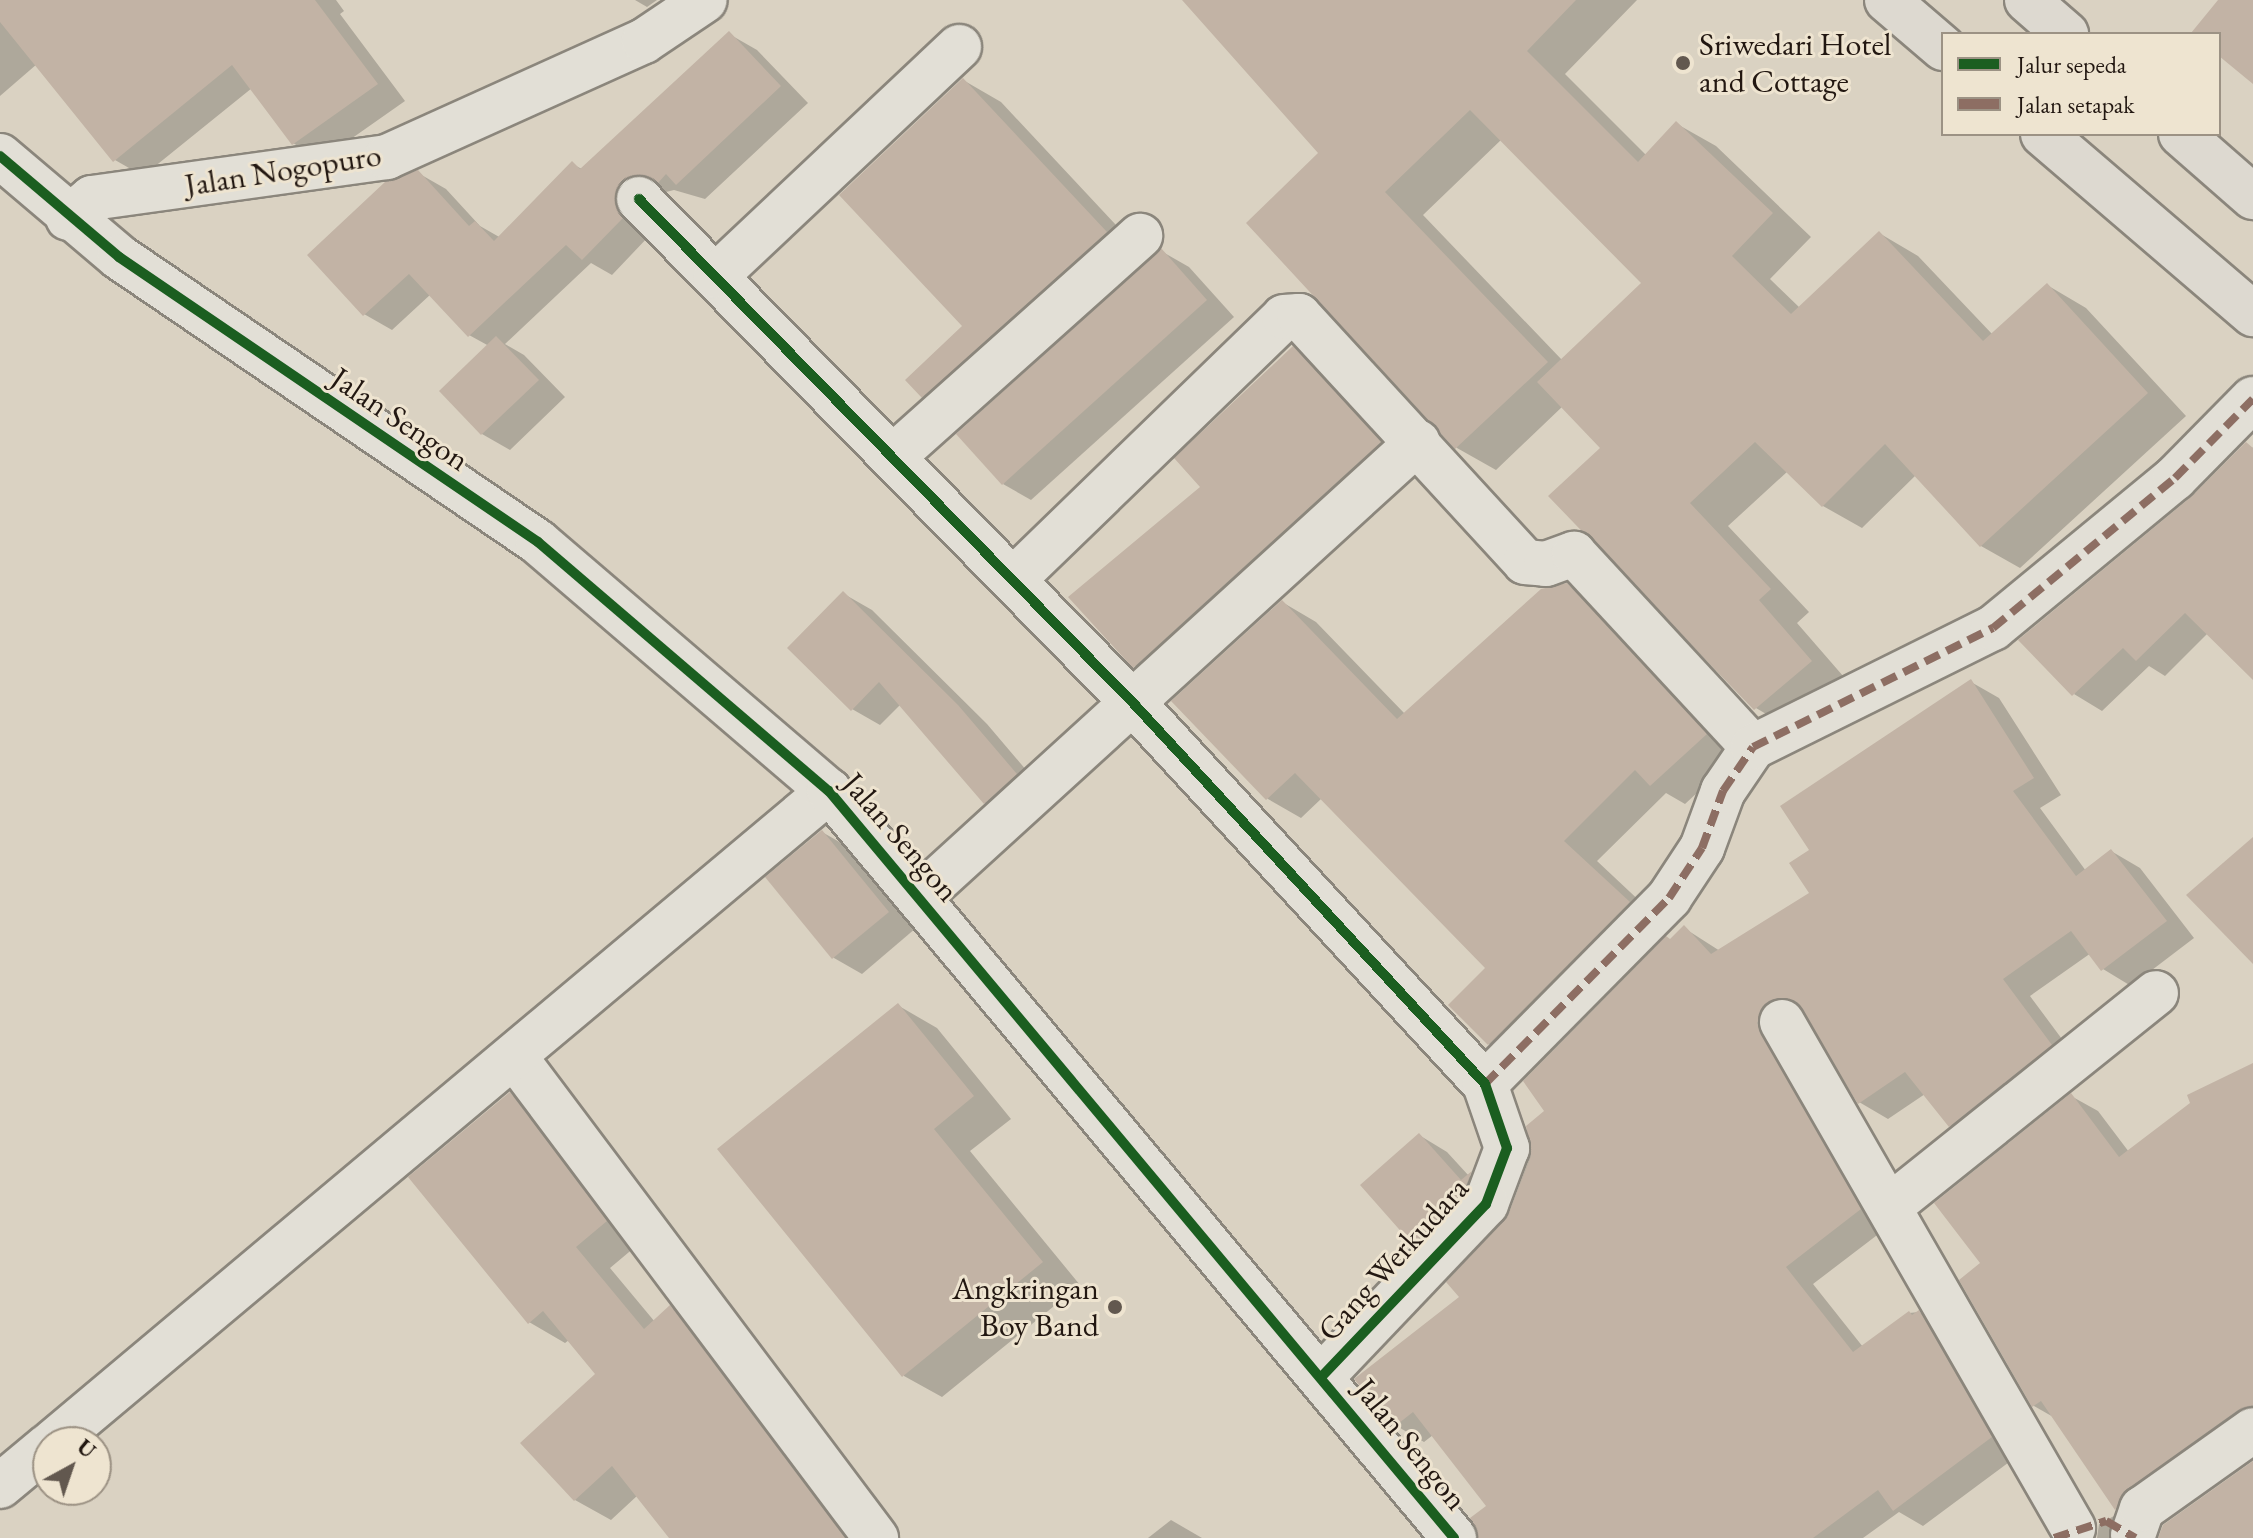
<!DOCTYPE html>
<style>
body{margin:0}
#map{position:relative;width:2253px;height:1538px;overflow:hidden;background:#dad2c2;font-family:"EB Garamond",serif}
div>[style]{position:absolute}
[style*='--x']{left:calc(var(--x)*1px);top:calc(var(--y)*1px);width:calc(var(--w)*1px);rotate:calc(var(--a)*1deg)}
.shadow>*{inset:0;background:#0003}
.building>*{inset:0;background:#c2b3a5}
.roads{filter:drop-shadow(2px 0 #8b867c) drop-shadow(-2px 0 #8b867c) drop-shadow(0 2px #8b867c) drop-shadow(0 -2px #8b867c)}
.minor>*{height:44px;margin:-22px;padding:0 22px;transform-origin:22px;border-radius:22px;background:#e2dfd6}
.tertiary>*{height:44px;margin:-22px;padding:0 22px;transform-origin:22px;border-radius:22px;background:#e2dfd6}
.primary>*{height:44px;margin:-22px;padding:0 22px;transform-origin:22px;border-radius:22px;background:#ddd9d0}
.quiet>*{height:8px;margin-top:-4px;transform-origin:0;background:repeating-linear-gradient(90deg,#8d6e63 0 16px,transparent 0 24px)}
.cycleway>*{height:10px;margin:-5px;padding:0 5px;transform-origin:5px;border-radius:5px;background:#1b5e20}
.dots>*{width:22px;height:22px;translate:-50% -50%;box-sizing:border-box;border:4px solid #eee4d0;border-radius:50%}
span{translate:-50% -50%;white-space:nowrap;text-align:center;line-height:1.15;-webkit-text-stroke:6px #eee4d0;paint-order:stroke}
.poi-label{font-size:32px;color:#221711}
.left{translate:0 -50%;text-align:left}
.right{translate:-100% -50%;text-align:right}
.street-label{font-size:32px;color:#221711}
.legend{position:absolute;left:1941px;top:32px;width:280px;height:104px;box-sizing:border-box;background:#eee4d0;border:2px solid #9c9284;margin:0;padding:10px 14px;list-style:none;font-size:24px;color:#221711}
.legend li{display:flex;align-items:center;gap:16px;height:40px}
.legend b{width:40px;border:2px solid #9c9284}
.north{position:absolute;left:32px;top:1426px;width:80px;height:80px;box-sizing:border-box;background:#eee4d0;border:2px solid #9c9284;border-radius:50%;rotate:40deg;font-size:22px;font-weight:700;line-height:32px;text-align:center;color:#221711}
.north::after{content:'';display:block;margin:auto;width:28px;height:36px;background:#62584f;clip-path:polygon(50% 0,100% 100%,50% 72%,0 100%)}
</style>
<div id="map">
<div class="shadow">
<i style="clip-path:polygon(0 0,336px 0,344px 11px,340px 14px,405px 101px,321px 160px,293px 143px,252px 88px,143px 176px,115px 160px,37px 64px,0 96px)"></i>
<i style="clip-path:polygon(635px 0,657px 0,647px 7px)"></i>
<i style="clip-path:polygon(evenodd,1193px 0,1637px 0,1565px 74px,1647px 156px,1677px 124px,1716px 146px,1811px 237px,1770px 279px,1800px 308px,1879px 233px,1918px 256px,1993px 335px,2047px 285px,2086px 308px,2186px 416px,2020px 568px,1981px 546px,1916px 475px,1862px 528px,1823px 506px,1788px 471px,1728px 526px,1809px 612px,1797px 623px,1850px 684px,1795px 731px,1756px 708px,1603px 448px,1563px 406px,1496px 470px,1457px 448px,1249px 223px,1321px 153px,1193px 0,1502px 139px,1645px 282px,1562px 360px,1423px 215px,1502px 139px)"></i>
<i style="clip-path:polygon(729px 34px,757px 50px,808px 103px,705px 199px,674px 190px,650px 196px,650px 235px,612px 275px,591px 263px,505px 344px,524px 355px,565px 397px,510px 450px,482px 434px,442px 391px,489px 346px,469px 335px,431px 294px,392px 330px,364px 314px,418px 173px,446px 189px,480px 226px,501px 238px,572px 164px,582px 169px)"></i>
<i style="clip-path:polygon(963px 80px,1001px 102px,1144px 255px,961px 418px,923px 396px,965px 326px)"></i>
<i style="clip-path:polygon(1161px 251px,1189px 267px,1234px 317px,1031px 500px,1003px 484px)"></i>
<i style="clip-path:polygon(1293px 349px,1321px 365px,1408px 459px,1163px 682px,1135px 666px,1203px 487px)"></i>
<i style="clip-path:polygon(2246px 444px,2253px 448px,2253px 677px,2208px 633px,2165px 676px,2149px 666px,2102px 711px,2074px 694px,2192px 499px)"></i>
<i style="clip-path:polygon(1567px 585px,1601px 605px,1739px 754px,1685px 804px,1666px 793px,1597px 861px,1662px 922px,1523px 1063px,1489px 1044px,1451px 1005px,1488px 968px,1322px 798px,1301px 818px,1268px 799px,1174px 701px,1282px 602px,1316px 622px,1405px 714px)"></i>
<i style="clip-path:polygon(844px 594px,872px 610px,987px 724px,1044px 791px,1013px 819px,985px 803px,901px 704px,880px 725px,852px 709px)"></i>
<i style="clip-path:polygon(1971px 682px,1999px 698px,2061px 795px,2040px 808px,2086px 871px,2111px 851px,2140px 868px,2194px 938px,2131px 986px,2103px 969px,2091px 953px,2030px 996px,2079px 1062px,1979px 1142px,1950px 1125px,1925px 1094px,1888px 1119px,1859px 1102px,1806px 1015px,1789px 1025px,1889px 1226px,1813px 1284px,1863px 1347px,1909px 1313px,1919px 1312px,1948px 1329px,2020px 1454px,1923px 1526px,1899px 1512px,1863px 1538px,1486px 1538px,1489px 1507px,1433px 1435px,1424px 1442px,1395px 1425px,1506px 1222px,1547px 1111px,1684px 928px,1720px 951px,1811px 894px,1812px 851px)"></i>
<i style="clip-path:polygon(822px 832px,850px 848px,916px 928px,862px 974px,834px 958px,768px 877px)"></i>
<i style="clip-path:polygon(899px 1006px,937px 1028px,1011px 1119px,970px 1151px,1080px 1285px,942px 1397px,904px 1376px)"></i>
<i style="clip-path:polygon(510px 1094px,545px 1115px,641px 1242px,610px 1268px,655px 1322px,670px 1307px,706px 1328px,867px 1538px,671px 1538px,638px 1495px,611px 1520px,575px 1500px,597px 1374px,569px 1340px,565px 1343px,529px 1322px)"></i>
<i style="clip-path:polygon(2071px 1096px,2098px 1111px,2129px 1152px,2253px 1232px,2253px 1433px,2143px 1523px,2117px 1508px,2055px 1418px,2034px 1406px,1962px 1280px,1983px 1264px)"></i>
<i style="clip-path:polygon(1419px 1135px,1447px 1152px,1469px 1176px,1499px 1189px,1442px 1259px,1414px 1243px)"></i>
<i style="clip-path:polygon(2114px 1516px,2140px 1531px,2138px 1538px,2097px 1538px,2099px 1524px)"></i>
<i style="clip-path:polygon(1171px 1520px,1202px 1538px,1148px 1538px)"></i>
</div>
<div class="building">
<i style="clip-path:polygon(0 0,315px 0,378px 84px,292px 145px,232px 65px,113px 162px,0 22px)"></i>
<i style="clip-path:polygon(1182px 0,1576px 0,1527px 51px,1638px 162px,1676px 121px,1773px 213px,1732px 256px,1791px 314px,1879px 231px,1983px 341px,2047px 283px,2148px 393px,1980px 547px,1885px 444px,1822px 507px,1755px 442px,1690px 503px,1771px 589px,1759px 600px,1812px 661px,1754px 710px,1548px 496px,1600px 448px,1537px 382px,1641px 283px,1470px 110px,1385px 192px,1548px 362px,1455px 449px,1246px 223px,1318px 153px)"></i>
<i style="clip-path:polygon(2218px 0,2253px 0,2253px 84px,2219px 56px,2219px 34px,2191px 33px)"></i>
<i style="clip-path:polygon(729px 31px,781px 86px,676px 185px,666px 174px,658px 183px,645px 175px,622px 181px,615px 204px,623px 218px,582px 260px,566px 245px,468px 337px,409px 274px,363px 316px,307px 255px,385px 182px,418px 170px,469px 226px,475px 221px,494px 241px,572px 161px,580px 169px)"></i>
<i style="clip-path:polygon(963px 78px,1107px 232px,922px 398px,905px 380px,962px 326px,839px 195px)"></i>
<i style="clip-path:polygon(1161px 248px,1207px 300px,1002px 485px,956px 434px)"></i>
<i style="clip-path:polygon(496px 336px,539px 380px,481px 435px,439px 391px)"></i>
<i style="clip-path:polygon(1293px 346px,1381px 442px,1133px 668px,1068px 597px,1200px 487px,1174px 458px)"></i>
<i style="clip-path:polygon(2246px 442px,2253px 448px,2253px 680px,2185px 613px,2136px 661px,2123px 648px,2072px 696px,2018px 640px,2191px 497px)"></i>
<i style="clip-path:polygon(1567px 583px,1707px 734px,1650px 786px,1635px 770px,1564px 841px,1630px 902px,1488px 1045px,1448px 1005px,1485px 968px,1295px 773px,1266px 800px,1171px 701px,1282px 600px,1397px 719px,1541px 589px)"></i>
<i style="clip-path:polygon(843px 591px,958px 705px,1017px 774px,984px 804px,879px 682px,851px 711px,787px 648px)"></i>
<i style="clip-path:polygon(1971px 679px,2034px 778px,2013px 791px,2076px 876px,2111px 849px,2167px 921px,2101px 971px,2071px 931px,2003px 979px,2052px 1045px,1949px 1127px,1905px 1072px,1858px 1104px,1794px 1000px,1769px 1001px,1757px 1023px,1861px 1209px,1786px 1267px,1853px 1352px,1909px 1311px,1912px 1315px,1919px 1310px,1992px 1437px,1893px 1511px,1878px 1490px,1813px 1538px,1478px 1538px,1470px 1518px,1486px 1506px,1413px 1412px,1394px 1427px,1354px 1379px,1459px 1297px,1446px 1282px,1509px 1213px,1531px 1156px,1526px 1126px,1544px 1111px,1523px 1081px,1666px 936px,1670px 939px,1684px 925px,1711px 954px,1809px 893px,1789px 863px,1809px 850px,1780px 806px)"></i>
<i style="clip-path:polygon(822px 830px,889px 912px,832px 959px,765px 877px)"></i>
<i style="clip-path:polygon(2253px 837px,2253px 964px,2186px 895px)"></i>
<i style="clip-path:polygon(898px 1003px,974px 1096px,934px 1129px,1043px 1262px,902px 1377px,717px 1149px)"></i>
<i style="clip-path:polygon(2253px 1063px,2253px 1405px,2238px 1410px,2128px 1489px,2115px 1510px,2041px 1401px,2032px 1407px,1959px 1280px,1980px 1263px,1934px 1203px,2071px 1093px,2119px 1157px,2190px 1103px,2187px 1095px)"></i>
<i style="clip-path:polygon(510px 1092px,607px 1221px,576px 1247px,644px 1329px,670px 1305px,845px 1538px,669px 1538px,612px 1466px,574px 1501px,520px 1443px,595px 1374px,543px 1311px,528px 1324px,408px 1177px)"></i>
<i style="clip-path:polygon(1419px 1133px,1461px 1180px,1472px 1171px,1464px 1190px,1413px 1245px,1360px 1185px)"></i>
<i style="clip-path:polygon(2253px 1461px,2253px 1538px,2158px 1538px,2163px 1525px)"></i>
</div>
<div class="roads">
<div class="minor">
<i style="--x:639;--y:199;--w:709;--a:45.57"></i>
<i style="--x:1135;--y:705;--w:516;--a:47.28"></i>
<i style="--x:1485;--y:1084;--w:68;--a:71"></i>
<i style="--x:1507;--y:1148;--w:60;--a:110.6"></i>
<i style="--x:1486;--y:1204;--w:238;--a:133.6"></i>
<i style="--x:68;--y:218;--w:31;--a:-40"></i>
<i style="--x:92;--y:198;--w:298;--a:-7.9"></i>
<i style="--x:387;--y:157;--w:282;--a:-24.3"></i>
<i style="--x:644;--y:41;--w:73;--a:-33.9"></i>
<i style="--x:716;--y:276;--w:334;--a:-43.3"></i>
<i style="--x:895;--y:455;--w:329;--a:-41.8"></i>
<i style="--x:1014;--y:579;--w:376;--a:-44.1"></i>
<i style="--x:1284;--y:317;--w:15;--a:-4"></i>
<i style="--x:1299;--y:316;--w:334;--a:47.4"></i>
<i style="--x:1525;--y:562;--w:21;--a:5"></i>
<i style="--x:1546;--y:564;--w:30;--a:-20"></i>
<i style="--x:1574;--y:554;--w:263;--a:47.2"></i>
<i style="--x:919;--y:897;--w:675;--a:-42.36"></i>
<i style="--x:1782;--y:1022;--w:584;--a:60.1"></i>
<i style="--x:514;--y:1056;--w:603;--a:53.09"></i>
<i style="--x:1485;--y:1084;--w:262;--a:-45.3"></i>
<i style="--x:1669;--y:898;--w:60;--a:-56.6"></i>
<i style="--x:1702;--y:848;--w:61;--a:-69.8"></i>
<i style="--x:1723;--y:791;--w:53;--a:-55.7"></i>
<i style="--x:1753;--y:747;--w:268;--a:-26.4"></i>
<i style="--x:1993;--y:628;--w:236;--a:-39.5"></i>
<i style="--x:2175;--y:478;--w:111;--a:-45.4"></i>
<i style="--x:1889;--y:1207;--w:342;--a:-38.7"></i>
<i style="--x:53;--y:1442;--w:1013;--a:-39.99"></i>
<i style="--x:0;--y:1486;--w:62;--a:-39.8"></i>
<i style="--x:2133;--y:1535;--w:28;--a:-71"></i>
<i style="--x:2142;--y:1509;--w:136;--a:-35.4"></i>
</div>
<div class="tertiary">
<i style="--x:0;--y:156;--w:156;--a:40.3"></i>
<i style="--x:119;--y:257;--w:507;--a:34.22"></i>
<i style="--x:538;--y:542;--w:383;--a:40.6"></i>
<i style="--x:829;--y:791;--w:974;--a:50.08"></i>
</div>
<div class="primary">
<i style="--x:1887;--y:0;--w:74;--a:40.6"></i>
<i style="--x:2027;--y:0;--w:52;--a:41.1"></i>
<i style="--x:2043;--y:134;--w:277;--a:40.6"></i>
<i style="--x:2181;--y:134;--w:96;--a:41.2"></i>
</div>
</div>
<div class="quiet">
<i style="--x:1487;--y:1089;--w:5;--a:-112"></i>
<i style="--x:1485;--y:1084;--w:262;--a:-45.3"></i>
<i style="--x:1669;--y:898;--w:60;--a:-56.6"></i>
<i style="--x:1702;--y:848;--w:61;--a:-69.8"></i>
<i style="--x:1723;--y:791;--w:53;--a:-55.7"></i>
<i style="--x:1753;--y:747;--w:268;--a:-26.4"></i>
<i style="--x:1993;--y:628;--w:236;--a:-39.5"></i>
<i style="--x:2175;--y:478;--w:111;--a:-45.4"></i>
<i style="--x:2054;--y:1538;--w:55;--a:-18.1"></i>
<i style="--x:2106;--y:1521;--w:34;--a:30"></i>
</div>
<div class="cycleway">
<i style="--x:0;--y:156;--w:156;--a:40.3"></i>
<i style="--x:119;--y:257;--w:507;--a:34.22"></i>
<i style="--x:538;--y:542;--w:383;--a:40.6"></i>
<i style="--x:829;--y:791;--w:974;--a:50.08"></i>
<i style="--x:639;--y:199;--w:709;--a:45.57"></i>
<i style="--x:1135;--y:705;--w:516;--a:47.28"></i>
<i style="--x:1485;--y:1084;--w:68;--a:71"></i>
<i style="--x:1507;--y:1148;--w:60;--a:110.6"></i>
<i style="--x:1486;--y:1204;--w:238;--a:133.6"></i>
</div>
<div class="dots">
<i style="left:1683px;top:63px;background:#62584f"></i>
<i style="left:1115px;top:1307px;background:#62584f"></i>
</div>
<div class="poi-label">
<span class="left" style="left:1699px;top:63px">Sriwedari Hotel<br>and Cottage</span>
<span class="right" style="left:1099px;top:1307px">Angkringan<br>Boy Band</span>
</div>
<div class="street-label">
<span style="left:283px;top:170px;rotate:-9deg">Jalan Nogopuro</span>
<span style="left:400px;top:419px;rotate:34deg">Jalan Sengon</span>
<span style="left:901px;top:837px;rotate:49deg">Jalan Sengon</span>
<span style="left:1393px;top:1259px;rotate:-48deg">Gang Werkudara</span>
<span style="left:1411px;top:1444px;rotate:51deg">Jalan Sengon</span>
</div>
<ul class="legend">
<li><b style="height:10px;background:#1b5e20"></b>Jalur sepeda</li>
<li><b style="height:10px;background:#8d6e63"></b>Jalan setapak</li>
</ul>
<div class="north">U</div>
</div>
